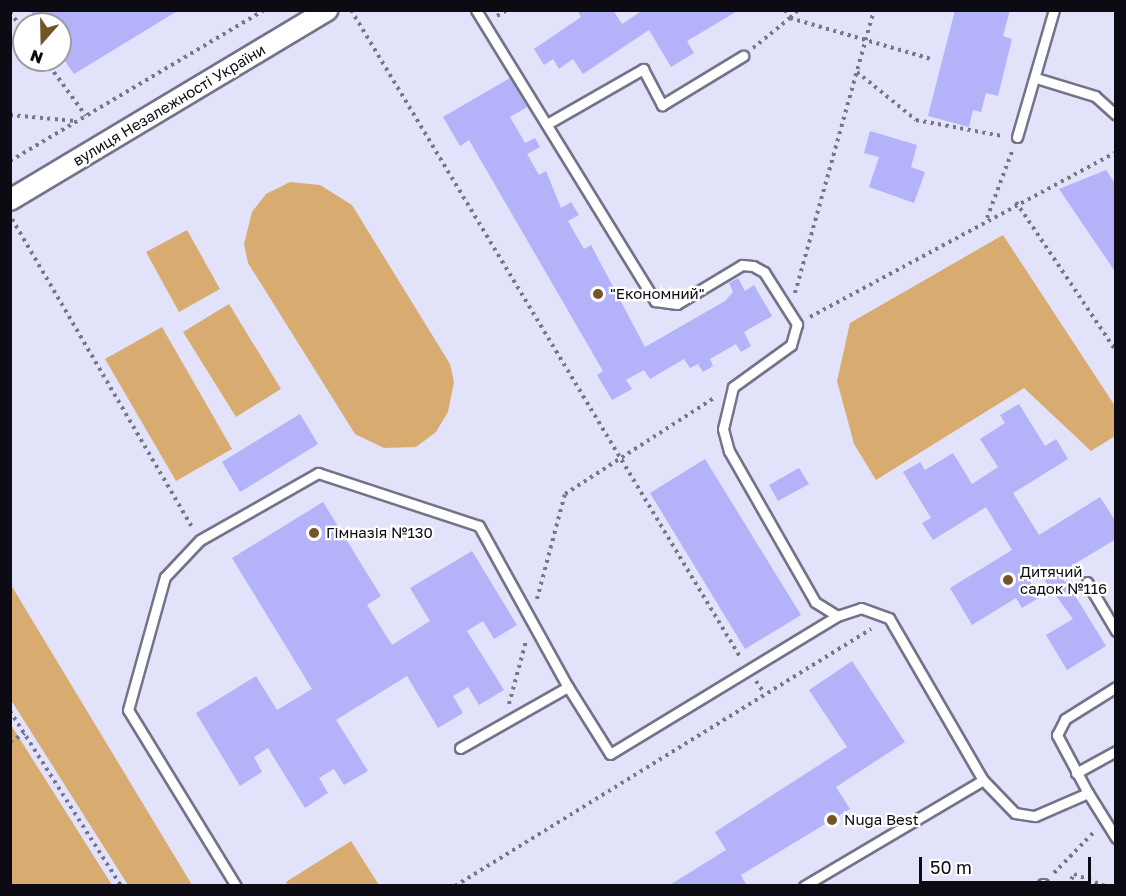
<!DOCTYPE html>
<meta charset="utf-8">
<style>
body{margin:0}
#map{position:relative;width:1126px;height:896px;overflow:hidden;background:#e2e2fb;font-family:"Golos Text",sans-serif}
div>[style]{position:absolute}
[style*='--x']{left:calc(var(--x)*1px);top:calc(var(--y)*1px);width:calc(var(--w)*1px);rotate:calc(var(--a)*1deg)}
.green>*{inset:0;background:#d8ac70}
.building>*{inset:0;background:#b4b2f8}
.path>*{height:4px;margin-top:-2px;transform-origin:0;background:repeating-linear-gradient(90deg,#777787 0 3px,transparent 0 7.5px)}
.roads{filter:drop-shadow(2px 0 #737389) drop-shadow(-2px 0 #737389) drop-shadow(0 2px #737389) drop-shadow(0 -2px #737389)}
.service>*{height:9px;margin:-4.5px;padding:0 4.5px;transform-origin:4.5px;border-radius:4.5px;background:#fff}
.minor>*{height:20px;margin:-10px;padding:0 10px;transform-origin:10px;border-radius:10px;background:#fff}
.dots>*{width:16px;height:16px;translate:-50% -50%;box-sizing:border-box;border:3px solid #fff;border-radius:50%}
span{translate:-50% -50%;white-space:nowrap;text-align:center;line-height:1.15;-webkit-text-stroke:4.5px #fff;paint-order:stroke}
.street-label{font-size:15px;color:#0c0b13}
.poi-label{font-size:15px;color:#0c0b13}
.left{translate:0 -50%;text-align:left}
.frame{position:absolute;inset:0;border:12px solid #0c0b13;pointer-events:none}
.north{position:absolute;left:12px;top:12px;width:60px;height:60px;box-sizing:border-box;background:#fff;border:2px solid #9e9da1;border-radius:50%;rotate:200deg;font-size:16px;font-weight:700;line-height:24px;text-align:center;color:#0c0b13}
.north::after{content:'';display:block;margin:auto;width:21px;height:27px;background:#735529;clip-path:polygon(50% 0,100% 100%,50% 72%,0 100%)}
.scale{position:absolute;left:919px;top:857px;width:172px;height:27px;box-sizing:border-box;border:3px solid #0c0b13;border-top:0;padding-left:8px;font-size:18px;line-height:21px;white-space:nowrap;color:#0c0b13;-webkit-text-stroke:4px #fff;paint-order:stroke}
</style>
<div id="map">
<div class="green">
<i style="clip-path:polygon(290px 182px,320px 185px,352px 205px,450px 364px,454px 382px,448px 412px,436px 432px,416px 447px,384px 448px,355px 434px,248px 263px,244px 244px,252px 212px,266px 194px)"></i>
<i style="clip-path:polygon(187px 230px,220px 289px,179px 312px,146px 252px)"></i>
<i style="clip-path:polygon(1003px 235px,1115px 406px,1115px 436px,1091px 451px,1024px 388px,876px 480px,854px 444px,837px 381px,850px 323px)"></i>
<i style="clip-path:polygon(229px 304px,281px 389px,236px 417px,183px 332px)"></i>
<i style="clip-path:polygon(162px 327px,232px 449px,176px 481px,105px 359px)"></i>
<i style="clip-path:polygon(11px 585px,192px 885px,128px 885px,11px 700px)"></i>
<i style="clip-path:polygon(11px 725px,112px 885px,11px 885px)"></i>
<i style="clip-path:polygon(351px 841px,379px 885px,288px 885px,286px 882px)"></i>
</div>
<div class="building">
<i style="clip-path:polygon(30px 10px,179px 10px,74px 74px,60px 54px,60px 24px,39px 24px)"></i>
<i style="clip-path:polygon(577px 10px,613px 10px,622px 24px,643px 10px,739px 10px,687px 41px,694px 53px,671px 67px,649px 30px,583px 74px,573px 59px,559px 69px,553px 59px,544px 65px,534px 49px,581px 17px)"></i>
<i style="clip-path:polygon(955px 10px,1010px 10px,1003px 36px,1012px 39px,998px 96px,986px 93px,981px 112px,973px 110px,969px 127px,928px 116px)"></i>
<i style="clip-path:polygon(510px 78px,527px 107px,510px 117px,525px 143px,535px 138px,540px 147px,527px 154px,539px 175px,546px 171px,561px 208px,571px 202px,579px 215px,568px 221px,584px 249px,591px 245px,645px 347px,725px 301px,733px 292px,729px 283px,738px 278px,745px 291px,754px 285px,772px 316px,744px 332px,751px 346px,741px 352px,736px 344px,710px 359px,713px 366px,703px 372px,698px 364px,690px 368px,684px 359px,650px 379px,644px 370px,626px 380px,632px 389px,612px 400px,597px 375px,603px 371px,469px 140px,460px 146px,443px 117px)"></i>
<i style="clip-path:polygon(870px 131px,917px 145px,911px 167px,925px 172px,914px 203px,869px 187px,879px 157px,864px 153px)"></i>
<i style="clip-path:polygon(1106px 170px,1116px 185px,1116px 273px,1059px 189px)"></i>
<i style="clip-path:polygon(1019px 404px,1045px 446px,1056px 439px,1068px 459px,1013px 493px,1039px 535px,1100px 497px,1116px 522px,1116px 539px,1076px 563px,1082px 572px,1066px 581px,1106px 646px,1067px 670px,1046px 635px,1073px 619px,1040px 574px,1029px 580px,1040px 597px,1022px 608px,1016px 598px,972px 625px,950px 588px,1012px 550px,986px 507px,933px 540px,922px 523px,931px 518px,903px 472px,920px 462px,925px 470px,953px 453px,972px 484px,998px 467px,980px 439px,1005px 423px,1000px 415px)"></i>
<i style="clip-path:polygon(300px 414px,318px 444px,240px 492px,222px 462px)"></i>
<i style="clip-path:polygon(705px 459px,801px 615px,745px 649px,650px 493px)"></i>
<i style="clip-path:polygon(799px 468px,809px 484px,778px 501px,769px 485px)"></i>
<i style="clip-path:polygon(323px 502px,381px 596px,367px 605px,392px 645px,430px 621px,410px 588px,472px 551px,517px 625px,494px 639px,483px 621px,467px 631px,504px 690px,479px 705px,468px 687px,453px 696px,463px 713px,438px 728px,407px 676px,336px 720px,368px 771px,344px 785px,334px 769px,319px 778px,328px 793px,305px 808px,268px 748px,254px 757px,262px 772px,240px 786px,196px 713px,256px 676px,277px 710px,312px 689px,232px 558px)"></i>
<i style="clip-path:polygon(852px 661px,905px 742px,836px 787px,850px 809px,741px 875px,747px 886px,668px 886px,726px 850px,715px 832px,847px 747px,809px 690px)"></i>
</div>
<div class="path">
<i style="--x:351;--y:10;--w:755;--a:58.98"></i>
<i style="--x:785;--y:10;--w:9;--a:58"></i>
<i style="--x:790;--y:18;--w:11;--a:-45"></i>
<i style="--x:10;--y:12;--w:24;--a:54"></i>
<i style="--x:497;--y:16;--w:12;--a:-31"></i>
<i style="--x:753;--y:48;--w:48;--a:-39"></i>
<i style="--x:790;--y:18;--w:147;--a:16.2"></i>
<i style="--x:45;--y:60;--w:69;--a:53.8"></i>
<i style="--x:857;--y:72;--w:76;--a:39.1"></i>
<i style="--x:916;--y:120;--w:87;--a:10.5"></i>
<i style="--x:10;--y:115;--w:66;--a:5.2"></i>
<i style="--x:10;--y:161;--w:295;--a:-30.7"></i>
<i style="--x:1016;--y:202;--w:179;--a:56.1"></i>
<i style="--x:987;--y:218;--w:74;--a:-69.4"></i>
<i style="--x:12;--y:219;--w:359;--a:59.7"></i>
<i style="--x:795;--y:293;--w:294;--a:-74.4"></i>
<i style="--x:810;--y:317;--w:348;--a:-28.3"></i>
<i style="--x:537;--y:599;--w:109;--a:-75.1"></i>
<i style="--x:565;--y:494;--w:177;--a:-32.8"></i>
<i style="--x:756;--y:681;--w:14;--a:56"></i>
<i style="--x:509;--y:704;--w:65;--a:-74.9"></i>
<i style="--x:10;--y:711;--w:207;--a:57.6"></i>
<i style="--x:10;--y:742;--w:17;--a:-31"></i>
<i style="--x:1054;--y:873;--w:57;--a:-45.7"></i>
<i style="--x:455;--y:886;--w:489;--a:-31.7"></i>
<i style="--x:1068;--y:886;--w:13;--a:-63"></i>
<i style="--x:1074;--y:874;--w:33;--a:21"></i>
</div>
<div class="roads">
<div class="service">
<i style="--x:476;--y:10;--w:342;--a:58.4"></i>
<i style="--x:655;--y:301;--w:22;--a:8"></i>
<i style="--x:677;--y:304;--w:76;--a:-31"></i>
<i style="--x:742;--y:265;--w:11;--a:5"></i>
<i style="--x:753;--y:266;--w:13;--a:29"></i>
<i style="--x:764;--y:272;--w:62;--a:57.6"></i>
<i style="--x:797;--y:324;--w:22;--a:106"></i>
<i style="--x:791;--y:345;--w:72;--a:144.1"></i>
<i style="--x:733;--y:387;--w:43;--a:103.4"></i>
<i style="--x:723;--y:429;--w:23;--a:75"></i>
<i style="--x:729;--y:451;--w:174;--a:60.3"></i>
<i style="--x:815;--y:602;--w:26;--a:32"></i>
<i style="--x:837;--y:616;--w:25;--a:-18"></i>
<i style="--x:861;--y:608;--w:30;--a:20"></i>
<i style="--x:889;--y:618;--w:187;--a:59.9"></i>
<i style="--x:983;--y:780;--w:46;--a:45.9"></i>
<i style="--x:1015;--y:813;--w:20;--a:9"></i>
<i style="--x:1035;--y:816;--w:58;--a:-23.5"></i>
<i style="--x:1088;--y:793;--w:53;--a:58.1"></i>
<i style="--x:1036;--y:78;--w:62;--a:17"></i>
<i style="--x:1095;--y:96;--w:28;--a:42"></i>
<i style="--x:547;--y:124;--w:111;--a:-29.8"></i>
<i style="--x:643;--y:69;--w:41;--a:62.2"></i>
<i style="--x:662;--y:105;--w:95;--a:-31.2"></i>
<i style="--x:1017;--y:137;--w:132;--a:-73.8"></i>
<i style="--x:1087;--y:582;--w:57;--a:59.4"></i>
<i style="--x:460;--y:748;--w:124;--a:-29.5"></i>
<i style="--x:568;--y:687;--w:79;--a:57.9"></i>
<i style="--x:610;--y:754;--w:266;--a:-31.3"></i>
<i style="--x:1076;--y:773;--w:46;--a:-28.8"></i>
<i style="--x:1088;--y:793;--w:66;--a:-118.1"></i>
<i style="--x:1057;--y:735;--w:18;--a:-63"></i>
<i style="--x:1065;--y:719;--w:60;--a:-32.1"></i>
<i style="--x:236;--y:886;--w:206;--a:-121.5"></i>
<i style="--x:128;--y:710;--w:138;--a:-74.5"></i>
<i style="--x:165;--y:577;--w:51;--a:-46.6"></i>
<i style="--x:200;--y:540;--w:136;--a:-29.6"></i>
<i style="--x:318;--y:473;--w:169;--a:18.2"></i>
<i style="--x:479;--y:526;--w:184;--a:61.1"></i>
<i style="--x:804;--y:886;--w:208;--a:-30.6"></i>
<i style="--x:1043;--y:886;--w:2;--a:-90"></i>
</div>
<div class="minor">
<i style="--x:10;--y:200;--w:370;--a:-30.9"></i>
</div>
</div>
<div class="dots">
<i style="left:598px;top:294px;background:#735529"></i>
<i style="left:314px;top:533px;background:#735529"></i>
<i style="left:1008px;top:580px;background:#735529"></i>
<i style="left:832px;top:820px;background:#735529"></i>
</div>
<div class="street-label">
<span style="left:169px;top:105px;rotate:-31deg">вулиця Незалежності України</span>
</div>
<div class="poi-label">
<span class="left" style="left:610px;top:294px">"Економний"</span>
<span class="left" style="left:326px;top:533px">Гімназія №130</span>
<span class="left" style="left:1020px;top:580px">Дитячий<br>садок №116</span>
<span class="left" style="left:844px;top:820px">Nuga Best</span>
</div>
<div class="frame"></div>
<div class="north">N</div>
<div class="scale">50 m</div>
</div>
